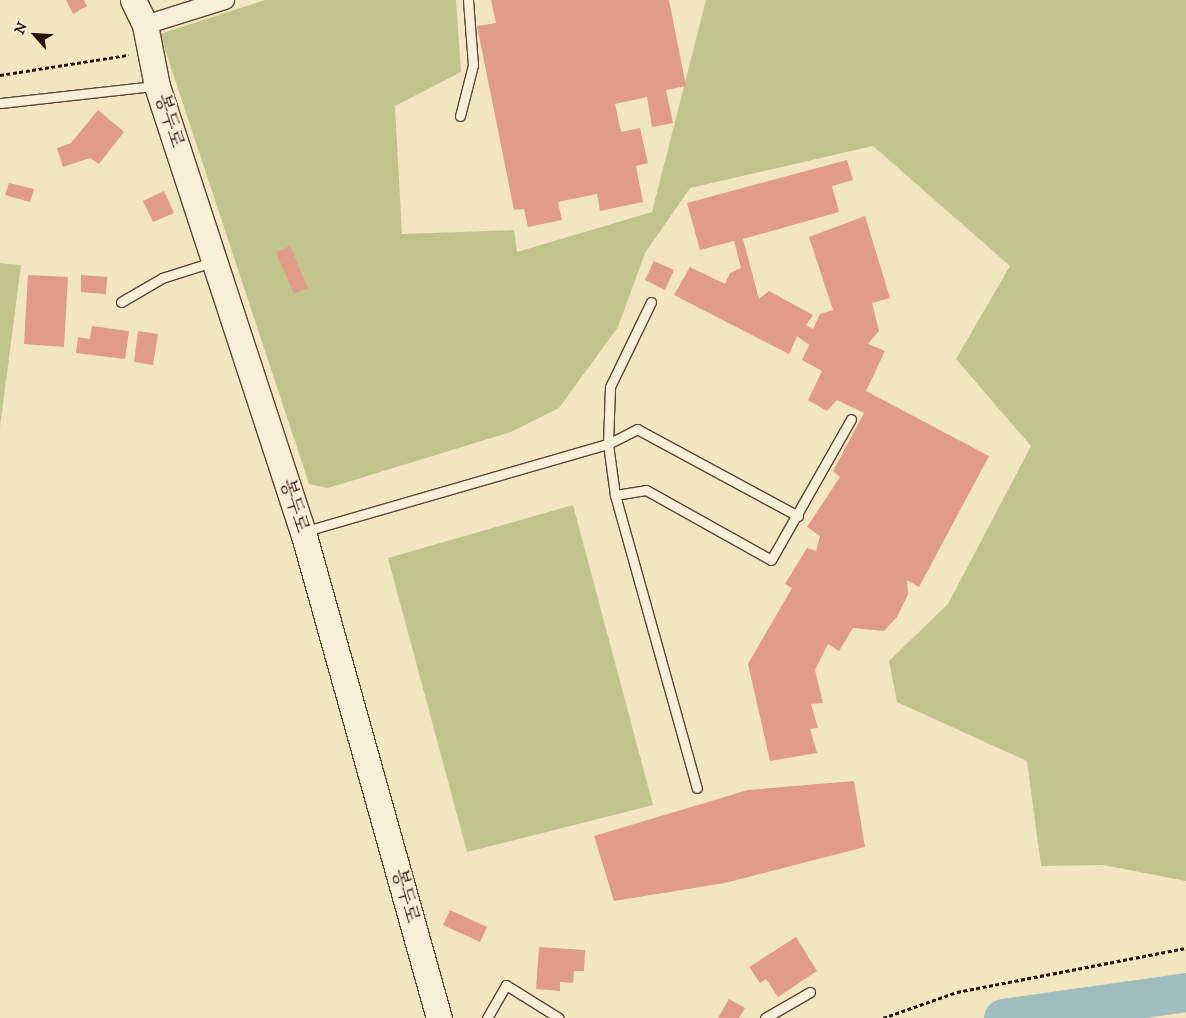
<!DOCTYPE html>
<meta charset="utf-8">
<style>
body{margin:0}
#map{position:relative;width:1186px;height:1018px;overflow:hidden;background:#f2e6c0;font-family:"IM FELL DW Pica","Noto Serif KR",serif}
div>[style]{position:absolute}
[style*='--x']{left:calc(var(--x)*1px);top:calc(var(--y)*1px);width:calc(var(--w)*1px);rotate:calc(var(--a)*1deg)}
.green>*{inset:0;background:#c1c38d}
.river>*{height:39px;margin:-19.5px;padding:0 19.5px;transform-origin:19.5px;border-radius:19.5px;background:#a0bdbd}
.building>*{inset:0;background:#e19b89}
.path>*{height:3px;margin-top:-1.5px;transform-origin:0;background:repeating-linear-gradient(90deg,#2a1209 0 4px,transparent 0 6.5px)}
.roads{filter:drop-shadow(1px 0 #5c4737) drop-shadow(-1px 0 #5c4737) drop-shadow(0 1px #5c4737) drop-shadow(0 -1px #5c4737)}
.lane>*{height:9px;margin:-4.5px;padding:0 4.5px;transform-origin:4.5px;border-radius:4.5px;background:#f7efd6}
.street>*{height:18px;margin:-9px;padding:0 9px;transform-origin:9px;border-radius:9px;background:#f7efd6}
.secondary>*{height:25px;margin:-12.5px;padding:0 12.5px;transform-origin:12.5px;border-radius:12.5px;background:#f7efd6}
span{translate:-50% -50%;white-space:nowrap;text-align:center;line-height:1.15;-webkit-text-stroke:4px #f7efd6;paint-order:stroke}
.street-label{font-size:19px;color:#2a1209}
.north{position:absolute;left:10px;top:10px;width:50px;height:50px;-webkit-text-stroke:4px #f7efd6;paint-order:stroke;rotate:296deg;font-size:14px;font-weight:700;line-height:20px;text-align:center;color:#2a1209}
.north::after{content:'';display:block;margin:auto;width:18px;height:22px;background:#2a1209;clip-path:polygon(50% 0,100% 100%,50% 72%,0 100%)}
</style>
<div id="map">
<div class="green">
<i style="clip-path:polygon(265px 0,456px 0,461px 72px,395px 106px,402px 234px,514px 230px,517px 252px,652px 212px,706px 0,1186px 0,1186px 881px,1103px 865px,1041px 866px,1027px 761px,897px 702px,889px 661px,948px 604px,1031px 446px,956px 359px,1010px 266px,873px 146px,690px 188px,645px 253px,618px 327px,559px 408px,511px 432px,328px 488px,309px 484px,160px 34px)"></i>
<i style="clip-path:polygon(0 263px,21px 265px,0 427px)"></i>
<i style="clip-path:polygon(573px 505px,653px 805px,467px 852px,388px 558px)"></i>
</div>
<div class="river">
<i style="--x:1003;--y:1018;--w:185;--a:-8.1"></i>
</div>
<div class="building">
<i style="clip-path:polygon(66px 0,84px 0,87px 6px,73px 14px)"></i>
<i style="clip-path:polygon(491px 0,669px 0,686px 86px,666px 90px,673px 123px,652px 127px,647px 97px,615px 104px,621px 132px,640px 128px,648px 163px,636px 166px,643px 202px,600px 211px,597px 194px,558px 202px,562px 220px,528px 227px,524px 209px,514px 210px,477px 26px,496px 23px)"></i>
<i style="clip-path:polygon(98px 110px,124px 132px,99px 164px,90px 158px,63px 167px,57px 148px,71px 143px)"></i>
<i style="clip-path:polygon(847px 160px,853px 180px,832px 186px,839px 212px,743px 239px,759px 299px,769px 291px,813px 315px,806px 325px,813px 329px,820px 314px,833px 310px,809px 237px,865px 216px,890px 298px,872px 303px,879px 331px,868px 344px,885px 351px,866px 391px,989px 456px,919px 587px,907px 580px,908px 594px,897px 617px,884px 631px,853px 628px,839px 651px,828px 644px,815px 670px,823px 703px,811px 704px,818px 728px,810px 729px,817px 753px,770px 761px,748px 664px,792px 588px,785px 584px,807px 548px,816px 551px,820px 536px,807px 527px,840px 477px,833px 471px,864px 413px,837px 400px,827px 411px,808px 400px,822px 371px,802px 360px,809px 345px,797px 336px,789px 354px,674px 295px,690px 267px,725px 284px,730px 273px,741px 268px,734px 241px,700px 250px,687px 203px)"></i>
<i style="clip-path:polygon(9px 183px,34px 189px,30px 202px,5px 195px)"></i>
<i style="clip-path:polygon(164px 191px,174px 213px,153px 222px,143px 201px)"></i>
<i style="clip-path:polygon(290px 246px,308px 288px,294px 294px,276px 252px)"></i>
<i style="clip-path:polygon(654px 261px,674px 270px,665px 290px,645px 280px)"></i>
<i style="clip-path:polygon(28px 275px,68px 277px,64px 347px,24px 344px)"></i>
<i style="clip-path:polygon(81px 275px,107px 277px,106px 294px,81px 292px)"></i>
<i style="clip-path:polygon(92px 326px,129px 331px,125px 359px,76px 353px,78px 337px,90px 339px)"></i>
<i style="clip-path:polygon(138px 331px,158px 334px,153px 365px,134px 362px)"></i>
<i style="clip-path:polygon(854px 781px,865px 847px,725px 883px,614px 901px,594px 836px,748px 790px)"></i>
<i style="clip-path:polygon(450px 910px,487px 927px,480px 942px,443px 925px)"></i>
<i style="clip-path:polygon(796px 937px,817px 971px,778px 997px,766px 979px,760px 983px,749px 967px)"></i>
<i style="clip-path:polygon(539px 947px,585px 950px,584px 971px,574px 971px,573px 983px,560px 982px,560px 991px,536px 989px)"></i>
<i style="clip-path:polygon(729px 999px,745px 1008px,739px 1018px,718px 1018px)"></i>
</div>
<div class="path">
<i style="--x:0;--y:75;--w:130;--a:-8.9"></i>
<i style="--x:883;--y:1018;--w:78;--a:-19.4"></i>
<i style="--x:957;--y:992;--w:233;--a:-10.9"></i>
</div>
<div class="roads">
<div class="lane">
<i style="--x:0;--y:103;--w:156;--a:-6.3"></i>
<i style="--x:460;--y:116;--w:53;--a:-75.7"></i>
<i style="--x:473;--y:65;--w:65;--a:-94.4"></i>
<i style="--x:121;--y:302;--w:48;--a:-30.3"></i>
<i style="--x:162;--y:278;--w:52;--a:-17.7"></i>
<i style="--x:651;--y:302;--w:94;--a:115.8"></i>
<i style="--x:610;--y:387;--w:57;--a:92"></i>
<i style="--x:608;--y:444;--w:33;--a:-27"></i>
<i style="--x:637;--y:429;--w:183;--a:28.4"></i>
<i style="--x:615;--y:495;--w:31;--a:-9"></i>
<i style="--x:646;--y:490;--w:143;--a:29.2"></i>
<i style="--x:771;--y:560;--w:162;--a:-60.4"></i>
<i style="--x:306;--y:531;--w:314;--a:-16.1"></i>
<i style="--x:608;--y:444;--w:51;--a:82.2"></i>
<i style="--x:615;--y:495;--w:304;--a:74.4"></i>
<i style="--x:487;--y:1018;--w:38;--a:-60"></i>
<i style="--x:506;--y:985;--w:62;--a:31.9"></i>
<i style="--x:765;--y:1018;--w:52;--a:-30"></i>
</div>
<div class="street">
<i style="--x:145;--y:25;--w:84;--a:-17.4"></i>
</div>
<div class="secondary">
<i style="--x:133;--y:0;--w:28;--a:64"></i>
<i style="--x:145;--y:25;--w:62;--a:78.9"></i>
<i style="--x:157;--y:86;--w:469;--a:71.9"></i>
<i style="--x:303;--y:532;--w:505;--a:74.37"></i>
</div>
</div>
<div class="street-label">
<span style="left:169px;top:121px;rotate:72deg">봉두로</span>
<span style="left:294px;top:506px;rotate:72deg">봉두로</span>
<span style="left:405px;top:896px;rotate:74deg">봉두로</span>
</div>
<div class="north">N</div>
</div>
